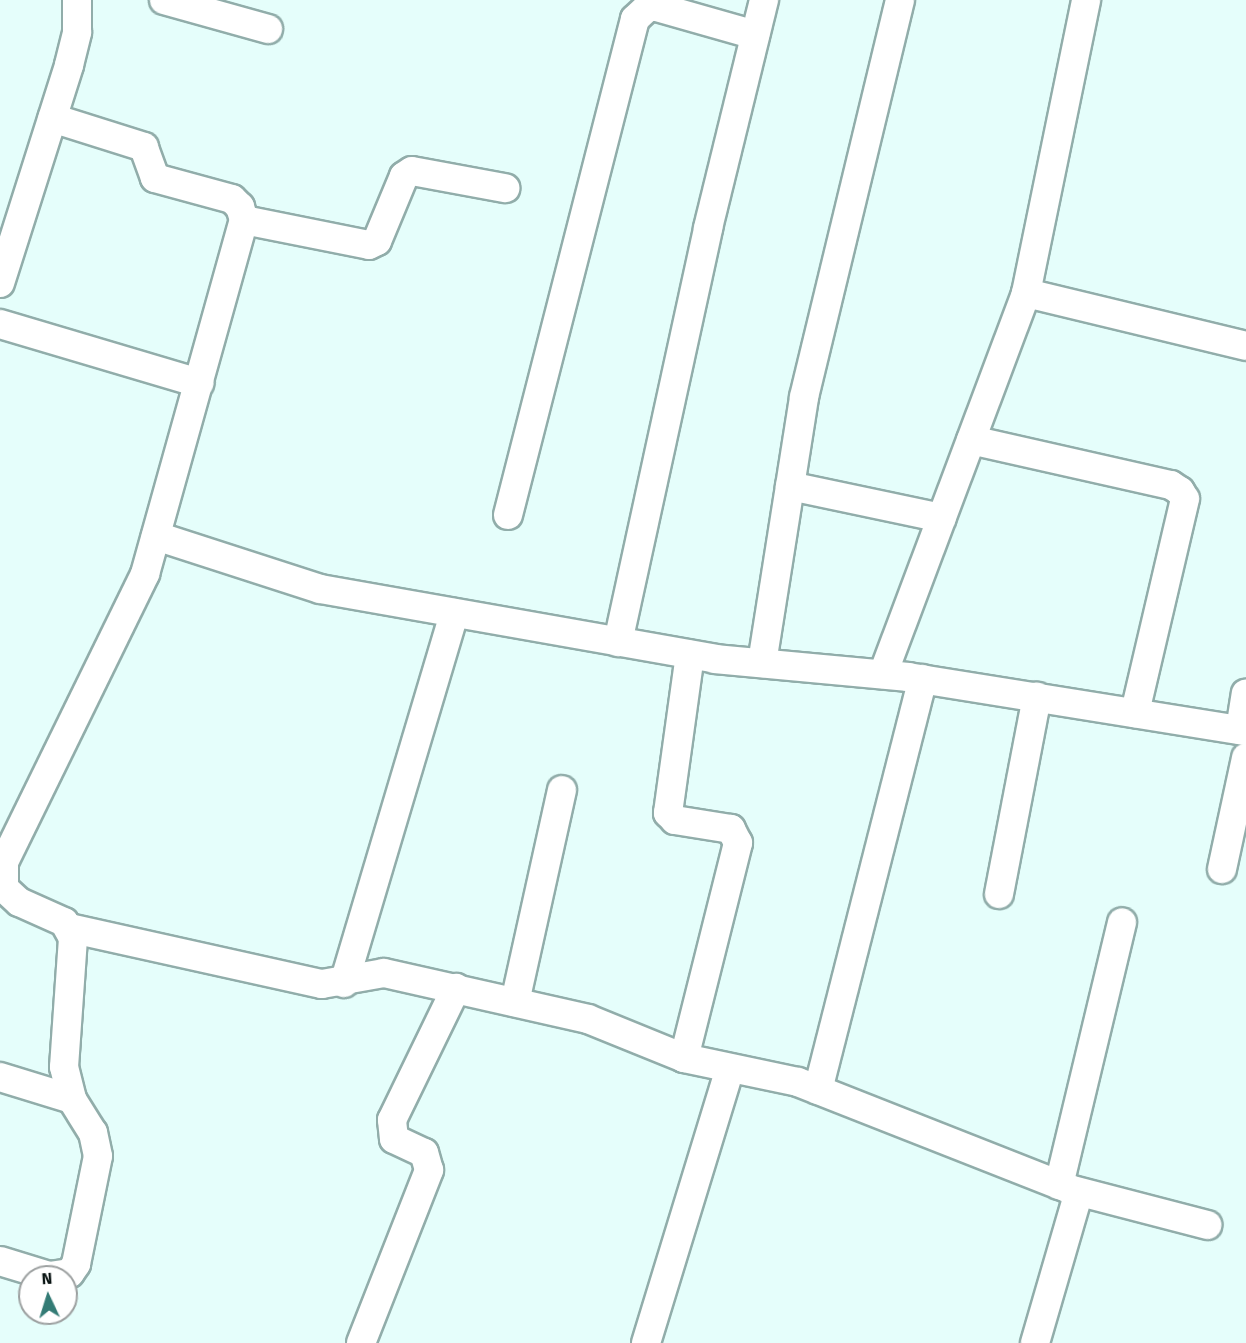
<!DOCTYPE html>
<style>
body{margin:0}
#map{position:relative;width:1246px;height:1343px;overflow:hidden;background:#e5fefb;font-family:"Fira Sans",sans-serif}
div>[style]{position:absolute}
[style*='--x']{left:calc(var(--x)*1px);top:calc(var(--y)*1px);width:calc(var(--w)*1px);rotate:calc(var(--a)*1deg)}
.roads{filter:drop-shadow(2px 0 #91adaa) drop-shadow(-2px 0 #91adaa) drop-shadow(0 2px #91adaa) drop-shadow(0 -2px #91adaa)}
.street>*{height:28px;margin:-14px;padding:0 14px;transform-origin:14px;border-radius:14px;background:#fff}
span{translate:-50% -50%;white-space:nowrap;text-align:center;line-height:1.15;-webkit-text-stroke:4.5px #fff;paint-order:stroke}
.north{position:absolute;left:18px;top:1265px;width:60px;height:60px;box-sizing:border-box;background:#fff;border:2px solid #9ca0a0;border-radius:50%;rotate:356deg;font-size:16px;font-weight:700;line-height:24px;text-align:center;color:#071211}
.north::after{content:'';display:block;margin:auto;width:21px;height:27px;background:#337b75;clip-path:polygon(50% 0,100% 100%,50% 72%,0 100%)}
</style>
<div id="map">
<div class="roads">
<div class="street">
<i style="--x:164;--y:0;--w:108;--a:15.6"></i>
<i style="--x:244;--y:220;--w:127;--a:11.3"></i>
<i style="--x:369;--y:245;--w:9;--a:-27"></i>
<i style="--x:377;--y:241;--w:70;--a:-67.4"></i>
<i style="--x:404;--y:176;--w:9;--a:-32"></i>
<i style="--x:412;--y:171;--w:95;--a:10.4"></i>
<i style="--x:0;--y:283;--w:229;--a:-72.4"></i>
<i style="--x:69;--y:65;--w:34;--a:-76"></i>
<i style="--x:77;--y:32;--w:32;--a:-90"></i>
<i style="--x:1026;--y:293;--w:226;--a:13.5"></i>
<i style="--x:0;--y:324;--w:208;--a:16.5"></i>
<i style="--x:971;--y:440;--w:205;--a:12.7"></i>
<i style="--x:1171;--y:485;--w:11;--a:34"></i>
<i style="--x:1180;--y:491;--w:9;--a:58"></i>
<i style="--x:1185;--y:499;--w:220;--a:103.2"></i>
<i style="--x:790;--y:486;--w:155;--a:11.9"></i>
<i style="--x:508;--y:515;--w:512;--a:-75.64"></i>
<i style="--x:635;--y:19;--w:18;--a:-43"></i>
<i style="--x:648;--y:7;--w:9;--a:0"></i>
<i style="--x:657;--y:7;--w:102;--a:15.9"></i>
<i style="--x:156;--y:536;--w:172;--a:17.9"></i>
<i style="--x:320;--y:589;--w:401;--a:10"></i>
<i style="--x:715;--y:659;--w:194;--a:5.3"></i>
<i style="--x:908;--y:677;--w:342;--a:9.1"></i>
<i style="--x:618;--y:642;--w:424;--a:-77.7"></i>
<i style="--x:708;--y:228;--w:235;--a:-76.2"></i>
<i style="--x:762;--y:663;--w:269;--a:-81"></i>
<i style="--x:804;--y:397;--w:408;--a:-76.4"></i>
<i style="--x:883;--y:674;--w:407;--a:-69.4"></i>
<i style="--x:1026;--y:293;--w:299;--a:-78.4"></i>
<i style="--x:1240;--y:730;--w:37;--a:-81"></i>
<i style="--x:1222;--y:869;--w:114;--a:-77.8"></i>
<i style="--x:999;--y:894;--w:201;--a:-79.1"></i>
<i style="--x:69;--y:928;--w:259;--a:12.5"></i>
<i style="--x:322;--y:984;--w:63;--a:-10.1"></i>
<i style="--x:384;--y:973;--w:209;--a:12.7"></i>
<i style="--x:588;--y:1019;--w:104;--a:22.1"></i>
<i style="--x:684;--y:1058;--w:116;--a:11.9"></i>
<i style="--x:798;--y:1082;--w:291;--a:21.5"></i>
<i style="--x:1069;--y:1189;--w:143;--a:14.6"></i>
<i style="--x:344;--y:983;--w:386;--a:-73.4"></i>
<i style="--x:515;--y:1002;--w:217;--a:-77.5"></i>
<i style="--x:684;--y:1058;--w:222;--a:-75.9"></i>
<i style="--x:738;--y:843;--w:16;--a:-117"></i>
<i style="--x:731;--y:829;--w:57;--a:-170.9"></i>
<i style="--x:675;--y:820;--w:10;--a:-135"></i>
<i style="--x:668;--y:813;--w:160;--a:-82.1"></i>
<i style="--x:0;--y:1077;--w:75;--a:17"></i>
<i style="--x:818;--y:1090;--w:424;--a:-75.7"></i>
<i style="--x:1059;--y:1185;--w:270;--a:-76.5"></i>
<i style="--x:0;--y:1261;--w:51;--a:17"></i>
<i style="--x:49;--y:1276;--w:21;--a:-8"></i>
<i style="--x:70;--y:1273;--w:11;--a:-56"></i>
<i style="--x:76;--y:1264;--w:110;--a:-78.5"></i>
<i style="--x:98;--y:1156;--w:24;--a:-102"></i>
<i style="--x:93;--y:1133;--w:40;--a:-122"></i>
<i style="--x:72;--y:1099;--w:33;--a:-104"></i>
<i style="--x:64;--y:1067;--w:129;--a:-86"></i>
<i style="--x:73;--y:938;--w:18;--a:-119"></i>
<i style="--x:64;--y:922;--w:49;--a:-156"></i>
<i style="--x:19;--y:902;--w:21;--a:-137"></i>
<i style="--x:4;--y:888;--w:26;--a:-90"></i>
<i style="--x:4;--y:862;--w:321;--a:-63.9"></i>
<i style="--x:145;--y:574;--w:368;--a:-74.4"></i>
<i style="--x:244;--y:220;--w:14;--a:-107"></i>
<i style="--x:240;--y:207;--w:11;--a:-135"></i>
<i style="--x:232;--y:199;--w:80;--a:-164.7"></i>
<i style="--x:155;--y:178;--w:33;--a:-110"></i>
<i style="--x:144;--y:147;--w:96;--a:-162.5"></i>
<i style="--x:361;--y:1343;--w:186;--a:-68.5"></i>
<i style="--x:429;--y:1170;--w:18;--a:-106"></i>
<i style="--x:424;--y:1153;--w:33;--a:-155"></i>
<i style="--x:394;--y:1139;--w:19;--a:-96"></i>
<i style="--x:392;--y:1120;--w:147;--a:-64.1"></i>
<i style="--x:646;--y:1343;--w:287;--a:-73"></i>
<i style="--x:1035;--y:1343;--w:157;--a:-73.8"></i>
</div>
</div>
<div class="north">N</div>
</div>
